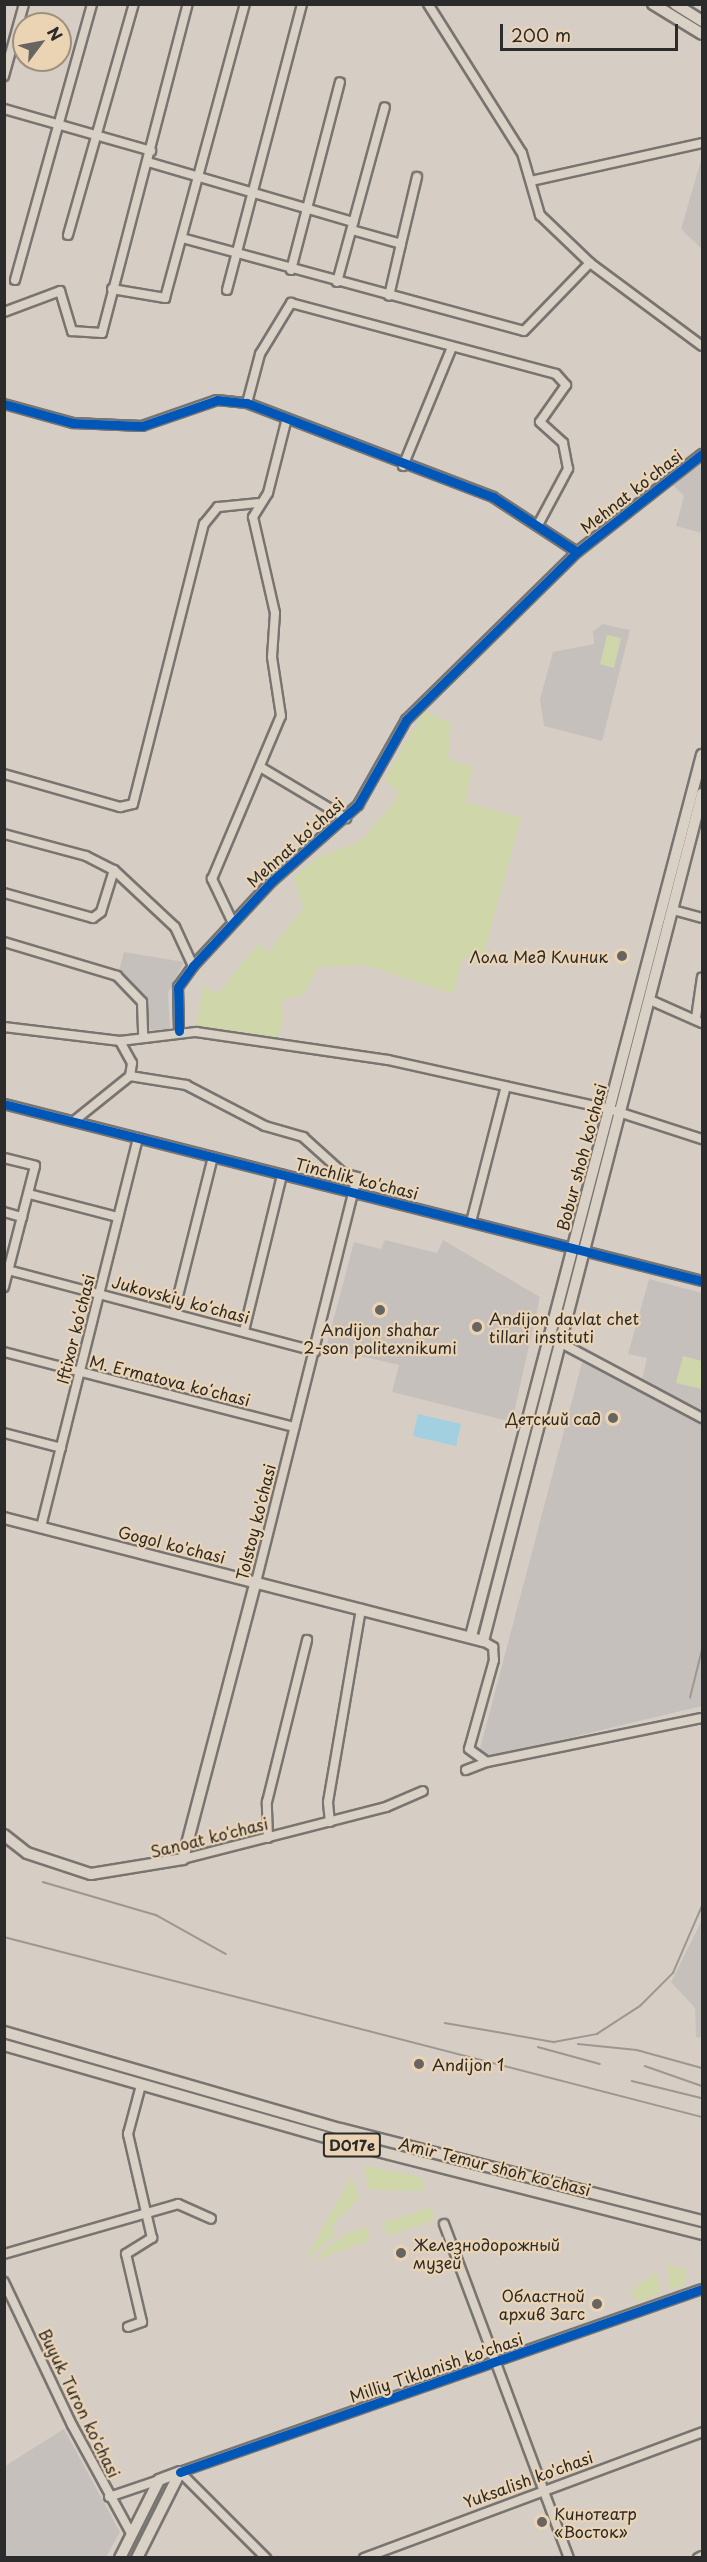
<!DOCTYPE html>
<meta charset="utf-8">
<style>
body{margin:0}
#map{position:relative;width:707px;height:2562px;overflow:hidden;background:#d6cdc4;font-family:"Playpen Sans",sans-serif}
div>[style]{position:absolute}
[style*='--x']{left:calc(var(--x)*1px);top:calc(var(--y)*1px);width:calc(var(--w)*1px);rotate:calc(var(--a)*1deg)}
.built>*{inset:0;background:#c6c0bd}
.green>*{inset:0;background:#ced6aa}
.water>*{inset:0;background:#a2d0e1}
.roads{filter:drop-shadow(2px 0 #787470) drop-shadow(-2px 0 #787470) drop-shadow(0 2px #787470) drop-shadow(0 -2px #787470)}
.minor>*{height:8px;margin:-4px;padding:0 4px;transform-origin:4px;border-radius:4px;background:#d9d0c6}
.major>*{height:10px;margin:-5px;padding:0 5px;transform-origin:5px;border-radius:5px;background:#d9d0c6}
.rail>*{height:1.5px;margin:-0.75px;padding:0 0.75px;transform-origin:0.75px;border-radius:0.75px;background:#9d9791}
.cycleway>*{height:9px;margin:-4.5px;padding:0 4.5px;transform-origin:4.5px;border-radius:4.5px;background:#0057b8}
.dots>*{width:16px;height:16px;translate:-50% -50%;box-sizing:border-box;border:3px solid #ebd4b4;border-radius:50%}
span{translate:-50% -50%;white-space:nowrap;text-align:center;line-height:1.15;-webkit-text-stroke:4.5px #ebd4b4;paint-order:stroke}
.shield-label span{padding:2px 4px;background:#ebd4b4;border:2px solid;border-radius:4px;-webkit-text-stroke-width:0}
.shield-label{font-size:15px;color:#2b2b2b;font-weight:700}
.street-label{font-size:16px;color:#2b2b2b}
.poi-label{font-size:16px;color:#2b2b2b}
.right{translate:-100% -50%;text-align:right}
.left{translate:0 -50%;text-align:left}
.frame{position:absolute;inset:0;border:6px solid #2b2b2b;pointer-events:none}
.north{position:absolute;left:12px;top:12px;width:60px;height:60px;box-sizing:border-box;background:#ebd4b4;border:2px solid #9e907d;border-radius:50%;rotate:58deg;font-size:16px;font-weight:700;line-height:24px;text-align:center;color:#2b2b2b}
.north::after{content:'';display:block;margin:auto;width:21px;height:27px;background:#676461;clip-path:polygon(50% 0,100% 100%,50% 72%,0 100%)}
.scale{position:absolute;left:500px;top:24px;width:178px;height:27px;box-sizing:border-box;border:3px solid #2b2b2b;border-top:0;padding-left:8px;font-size:18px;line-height:21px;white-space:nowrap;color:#2b2b2b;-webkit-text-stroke:4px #ebd4b4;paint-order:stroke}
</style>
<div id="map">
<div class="built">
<i style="clip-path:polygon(702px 157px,702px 249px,681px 229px)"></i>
<i style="clip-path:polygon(702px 458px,702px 533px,676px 526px,684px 496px,672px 484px)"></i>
<i style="clip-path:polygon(603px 624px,630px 630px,602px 741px,544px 726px,540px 699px,553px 652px,594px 644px,593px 631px)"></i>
<i style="clip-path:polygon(124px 952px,184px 962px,168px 993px,170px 1029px,146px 1030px,146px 998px,119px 971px)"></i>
<i style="clip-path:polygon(385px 1240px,437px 1253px,443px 1240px,540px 1297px,512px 1422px,392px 1392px,399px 1365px,326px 1348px,354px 1242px,381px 1249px)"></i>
<i style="clip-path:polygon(649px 1279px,702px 1293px,702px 1413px,642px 1379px,647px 1358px,628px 1354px)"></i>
<i style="clip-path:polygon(583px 1359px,702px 1425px,702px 1706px,477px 1760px)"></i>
<i style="clip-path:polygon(702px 1920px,702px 2038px,696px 2037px,695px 2008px,671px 1982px)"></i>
<i style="clip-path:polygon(64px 2429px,120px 2532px,106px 2557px,5px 2557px,5px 2466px)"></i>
</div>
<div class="green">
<i style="clip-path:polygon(607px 635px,621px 638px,614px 668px,600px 664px)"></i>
<i style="clip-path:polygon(424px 711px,451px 724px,448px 760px,472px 766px,466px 802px,521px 818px,482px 961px,463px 957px,453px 994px,365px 965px,319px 967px,304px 994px,280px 1002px,284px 1017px,277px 1041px,195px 1028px,204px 986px,218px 994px,258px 944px,269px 952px,303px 908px,294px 877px,318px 857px,360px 841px,393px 804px,399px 792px,384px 780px)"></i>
<i style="clip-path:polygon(683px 1356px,702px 1361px,702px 1389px,676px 1383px)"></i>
<i style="clip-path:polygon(364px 2165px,421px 2177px,425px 2191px,369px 2190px)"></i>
<i style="clip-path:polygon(351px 2176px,359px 2199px,336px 2221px,331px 2230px,338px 2233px,306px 2259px)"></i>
<i style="clip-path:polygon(431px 2207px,435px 2220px,388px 2236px,383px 2223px)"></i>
<i style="clip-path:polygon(366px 2227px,370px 2241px,313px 2261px,343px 2235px)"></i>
<i style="clip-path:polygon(668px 2264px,685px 2269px,685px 2285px,669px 2290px)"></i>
<i style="clip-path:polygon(656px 2272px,661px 2293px,636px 2302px,631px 2291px)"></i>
</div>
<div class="water">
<i style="clip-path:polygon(418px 1414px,461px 1424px,456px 1446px,413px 1436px)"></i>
</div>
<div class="roads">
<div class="minor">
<i style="--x:428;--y:4;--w:176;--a:57.8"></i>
<i style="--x:522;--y:153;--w:65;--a:73.8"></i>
<i style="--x:540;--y:215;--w:69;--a:43.8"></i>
<i style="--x:590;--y:263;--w:139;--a:36.5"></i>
<i style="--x:4;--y:76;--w:75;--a:-74.5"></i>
<i style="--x:4;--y:109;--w:153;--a:15.9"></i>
<i style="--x:148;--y:162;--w:214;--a:16.3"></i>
<i style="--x:531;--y:181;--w:175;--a:-12.5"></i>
<i style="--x:352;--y:230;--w:51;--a:15.9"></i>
<i style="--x:401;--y:244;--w:53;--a:103"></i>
<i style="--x:68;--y:235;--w:240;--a:-74.1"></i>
<i style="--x:182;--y:238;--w:354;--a:15.2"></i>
<i style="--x:524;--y:331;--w:95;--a:-45.9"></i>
<i style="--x:401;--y:244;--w:69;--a:-76.6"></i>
<i style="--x:291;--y:270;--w:194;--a:-75.4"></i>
<i style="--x:15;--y:280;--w:287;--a:-74.4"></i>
<i style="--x:337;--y:282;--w:181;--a:-74.7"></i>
<i style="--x:112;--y:289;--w:54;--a:9.6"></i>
<i style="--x:165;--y:298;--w:305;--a:-74.8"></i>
<i style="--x:227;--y:290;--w:296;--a:-75.3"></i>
<i style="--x:4;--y:312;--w:60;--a:-20.6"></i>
<i style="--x:60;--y:291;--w:42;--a:73.3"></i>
<i style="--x:72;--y:331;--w:30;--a:4"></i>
<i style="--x:102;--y:333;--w:340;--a:-75.4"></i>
<i style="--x:247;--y:403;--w:51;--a:-75.1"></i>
<i style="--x:260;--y:354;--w:60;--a:-58.7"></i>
<i style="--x:291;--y:303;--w:274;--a:15"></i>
<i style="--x:556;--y:374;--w:15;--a:48"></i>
<i style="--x:566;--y:385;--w:45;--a:125.1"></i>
<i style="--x:540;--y:422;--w:31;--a:42"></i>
<i style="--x:563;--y:443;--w:26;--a:79"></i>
<i style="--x:568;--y:469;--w:64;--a:118.2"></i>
<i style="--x:4;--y:404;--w:72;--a:15.4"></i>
<i style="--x:73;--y:423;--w:69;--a:2.5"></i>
<i style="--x:142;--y:426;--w:79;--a:-19.1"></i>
<i style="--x:217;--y:400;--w:30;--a:6"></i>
<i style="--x:247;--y:403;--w:263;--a:20.9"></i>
<i style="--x:493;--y:497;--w:100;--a:33.2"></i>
<i style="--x:577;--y:552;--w:159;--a:-38.1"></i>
<i style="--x:403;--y:466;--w:129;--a:-67.6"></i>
<i style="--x:262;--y:768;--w:98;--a:30.8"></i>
<i style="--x:4;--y:774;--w:121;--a:15.9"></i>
<i style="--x:120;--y:807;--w:13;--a:-13"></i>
<i style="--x:133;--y:804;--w:289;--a:-75.8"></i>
<i style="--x:204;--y:524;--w:22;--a:-51"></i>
<i style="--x:218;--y:507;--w:40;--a:-5.7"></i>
<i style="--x:4;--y:834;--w:85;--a:15"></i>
<i style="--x:86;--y:856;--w:31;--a:27"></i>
<i style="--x:114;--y:870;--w:83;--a:43.1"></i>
<i style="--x:175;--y:927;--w:43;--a:65.2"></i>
<i style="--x:4;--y:893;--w:92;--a:15.7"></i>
<i style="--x:93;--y:918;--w:10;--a:-37"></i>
<i style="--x:101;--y:912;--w:44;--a:-72.8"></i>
<i style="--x:673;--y:910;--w:30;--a:15"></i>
<i style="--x:232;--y:921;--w:47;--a:-115.5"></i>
<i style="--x:212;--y:879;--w:177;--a:-67.1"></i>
<i style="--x:281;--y:716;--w:60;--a:-98.7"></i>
<i style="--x:272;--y:657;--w:44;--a:-86.1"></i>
<i style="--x:275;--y:613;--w:98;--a:-102.9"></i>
<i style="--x:253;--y:517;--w:28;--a:-58"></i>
<i style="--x:268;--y:493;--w:73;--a:-75.8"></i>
<i style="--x:4;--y:942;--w:118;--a:16.7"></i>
<i style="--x:117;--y:976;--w:36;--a:46"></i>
<i style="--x:142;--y:1002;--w:33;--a:88"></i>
<i style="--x:650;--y:1000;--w:57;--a:23.9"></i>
<i style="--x:696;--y:1018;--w:41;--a:-81.7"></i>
<i style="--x:4;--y:1027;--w:117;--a:6.9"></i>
<i style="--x:120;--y:1041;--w:77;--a:-6.8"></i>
<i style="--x:196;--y:1032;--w:194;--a:8.3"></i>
<i style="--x:388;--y:1060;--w:226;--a:12.5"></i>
<i style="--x:609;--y:1109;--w:98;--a:17.9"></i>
<i style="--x:179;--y:1031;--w:44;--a:-91.3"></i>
<i style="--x:178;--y:987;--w:26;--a:-54"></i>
<i style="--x:193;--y:966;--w:116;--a:-47.1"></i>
<i style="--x:272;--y:881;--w:115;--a:-41.5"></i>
<i style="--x:358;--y:805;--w:98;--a:-60.5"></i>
<i style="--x:406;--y:720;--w:240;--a:-44.5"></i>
<i style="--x:130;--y:1076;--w:57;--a:9.1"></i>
<i style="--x:186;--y:1085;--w:89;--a:27.4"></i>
<i style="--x:265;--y:1126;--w:40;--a:16"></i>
<i style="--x:303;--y:1137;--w:54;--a:42"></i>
<i style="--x:343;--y:1173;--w:15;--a:16"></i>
<i style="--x:357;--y:1177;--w:416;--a:104"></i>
<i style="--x:4;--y:1104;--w:720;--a:14.23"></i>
<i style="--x:74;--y:1121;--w:72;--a:-38.8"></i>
<i style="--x:130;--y:1076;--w:13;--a:-81"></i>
<i style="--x:132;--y:1063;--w:25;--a:-119"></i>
<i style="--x:4;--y:1158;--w:32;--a:14"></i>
<i style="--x:35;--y:1166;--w:125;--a:104.4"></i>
<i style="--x:29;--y:1194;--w:92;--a:14.5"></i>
<i style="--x:4;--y:1212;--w:19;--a:16"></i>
<i style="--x:471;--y:1222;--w:140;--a:-75.6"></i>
<i style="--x:4;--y:1269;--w:322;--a:14.8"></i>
<i style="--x:174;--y:1312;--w:160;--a:-75.9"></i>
<i style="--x:244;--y:1331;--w:161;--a:-76.3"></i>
<i style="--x:561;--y:1343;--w:160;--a:28"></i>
<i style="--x:4;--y:1352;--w:300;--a:14.5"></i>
<i style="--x:4;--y:1433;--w:59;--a:14.7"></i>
<i style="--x:41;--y:1527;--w:401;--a:-76"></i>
<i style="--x:483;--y:1641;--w:12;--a:31"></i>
<i style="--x:493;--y:1647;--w:13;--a:86"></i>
<i style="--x:494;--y:1660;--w:92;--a:105.7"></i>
<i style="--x:469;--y:1749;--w:22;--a:36"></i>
<i style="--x:487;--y:1762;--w:219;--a:-11.6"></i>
<i style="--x:466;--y:1770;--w:22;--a:-21"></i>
<i style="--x:330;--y:1822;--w:20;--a:-96"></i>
<i style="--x:328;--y:1802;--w:196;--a:-80.3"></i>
<i style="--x:268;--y:1838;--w:36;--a:-92"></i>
<i style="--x:267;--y:1802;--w:167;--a:-76.1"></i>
<i style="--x:183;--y:1859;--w:210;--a:-14.4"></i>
<i style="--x:386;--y:1807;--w:40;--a:-23.4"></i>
<i style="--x:444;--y:2224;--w:357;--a:69.5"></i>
<i style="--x:4;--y:2254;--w:181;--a:-16"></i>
<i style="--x:178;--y:2204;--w:36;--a:24"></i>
<i style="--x:4;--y:2282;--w:158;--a:64.6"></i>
<i style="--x:72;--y:2425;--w:125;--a:61.4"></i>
<i style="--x:128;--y:2327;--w:15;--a:-20"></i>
<i style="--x:142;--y:2322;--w:70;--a:-103.2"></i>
<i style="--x:126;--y:2254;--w:31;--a:-32"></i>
<i style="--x:152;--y:2238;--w:107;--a:-103"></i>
<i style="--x:128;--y:2134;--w:51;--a:-75.1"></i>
<i style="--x:180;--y:2472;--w:553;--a:-19.32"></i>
<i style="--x:180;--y:2472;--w:122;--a:45"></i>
<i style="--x:109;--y:2497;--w:53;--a:-18.8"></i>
<i style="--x:364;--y:2558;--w:361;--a:-20.4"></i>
<i style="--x:698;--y:2558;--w:4;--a:-27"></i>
</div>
<div class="major">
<i style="--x:653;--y:4;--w:57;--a:31.5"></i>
<i style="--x:675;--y:4;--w:32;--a:32"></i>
<i style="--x:4;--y:1518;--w:495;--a:14.4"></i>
<i style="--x:483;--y:1641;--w:875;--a:-75.5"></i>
<i style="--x:471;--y:1636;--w:911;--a:-75.31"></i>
<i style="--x:4;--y:1835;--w:29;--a:38"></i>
<i style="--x:27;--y:1853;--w:67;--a:18.2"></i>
<i style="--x:91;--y:1874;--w:93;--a:-9.3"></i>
<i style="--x:183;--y:1859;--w:287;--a:-75.3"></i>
<i style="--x:4;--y:2032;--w:351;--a:16.1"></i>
<i style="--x:341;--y:2129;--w:373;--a:14.3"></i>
<i style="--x:4;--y:2045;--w:348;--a:16"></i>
<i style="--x:338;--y:2141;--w:376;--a:14.3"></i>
<i style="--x:120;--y:2558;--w:87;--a:-63.4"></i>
<i style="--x:159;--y:2480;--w:22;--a:-21"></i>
<i style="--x:137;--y:2558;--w:96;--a:-63.4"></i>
</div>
</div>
<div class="rail">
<i style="--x:690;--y:1698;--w:49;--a:-76"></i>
<i style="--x:43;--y:1882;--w:118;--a:16.3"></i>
<i style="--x:156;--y:1915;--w:80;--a:29.1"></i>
<i style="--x:4;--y:1937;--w:721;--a:14.46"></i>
<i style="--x:445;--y:2023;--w:111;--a:9.9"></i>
<i style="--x:554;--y:2042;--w:44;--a:-10.5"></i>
<i style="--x:597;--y:2034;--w:51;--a:-33.1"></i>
<i style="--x:640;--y:2006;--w:47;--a:-45"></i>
<i style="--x:673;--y:1973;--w:73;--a:-66.6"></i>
<i style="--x:578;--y:2044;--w:59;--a:5.8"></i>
<i style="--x:637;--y:2050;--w:67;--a:15.5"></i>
<i style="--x:538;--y:2047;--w:64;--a:15.3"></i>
<i style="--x:645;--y:2066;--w:60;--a:19.3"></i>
<i style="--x:632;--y:2081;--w:72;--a:13.7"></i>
</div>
<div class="cycleway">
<i style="--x:4;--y:404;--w:72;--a:15.4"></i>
<i style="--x:73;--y:423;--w:69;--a:2.5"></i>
<i style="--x:142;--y:426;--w:79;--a:-19.1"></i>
<i style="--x:217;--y:400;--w:30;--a:6"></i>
<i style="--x:247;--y:403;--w:263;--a:20.9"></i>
<i style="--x:493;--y:497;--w:100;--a:33.2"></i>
<i style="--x:577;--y:552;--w:159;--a:-38.1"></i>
<i style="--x:179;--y:1031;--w:44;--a:-91.3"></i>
<i style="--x:178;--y:987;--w:26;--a:-54"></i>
<i style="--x:193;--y:966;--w:116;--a:-47.1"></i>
<i style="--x:272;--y:881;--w:115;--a:-41.5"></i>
<i style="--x:358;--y:805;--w:98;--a:-60.5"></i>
<i style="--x:406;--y:720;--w:240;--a:-44.5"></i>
<i style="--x:4;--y:1104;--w:720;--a:14.23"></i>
<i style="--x:180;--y:2472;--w:553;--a:-19.32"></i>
</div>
<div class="dots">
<i style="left:622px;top:956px;background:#676461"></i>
<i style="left:380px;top:1310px;background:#676461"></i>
<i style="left:477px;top:1327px;background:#676461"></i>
<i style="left:613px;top:1418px;background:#676461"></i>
<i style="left:419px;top:2064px;background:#676461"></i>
<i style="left:401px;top:2253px;background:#676461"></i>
<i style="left:597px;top:2304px;background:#676461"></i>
<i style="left:542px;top:2522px;background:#676461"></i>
</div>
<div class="shield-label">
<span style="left:352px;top:2145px">D017e</span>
</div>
<div class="street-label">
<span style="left:631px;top:491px;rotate:-38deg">Mehnat koʻchasi</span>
<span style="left:295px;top:842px;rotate:-42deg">Mehnat koʻchasi</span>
<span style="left:581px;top:1157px;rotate:-75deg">Bobur shoh ko'chasi</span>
<span style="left:357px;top:1178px;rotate:14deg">Tinchlik ko'chasi</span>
<span style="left:181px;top:1299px;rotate:15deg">Jukovskiy koʻchasi</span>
<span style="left:75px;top:1329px;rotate:-76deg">Iftixor koʻchasi</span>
<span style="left:170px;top:1380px;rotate:14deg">M. Ermatova koʻchasi</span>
<span style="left:255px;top:1522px;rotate:-76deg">Tolstoy ko'chasi</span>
<span style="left:172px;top:1544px;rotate:14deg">Gogol ko'chasi</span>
<span style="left:209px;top:1837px;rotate:-14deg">Sanoat ko'chasi</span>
<span style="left:495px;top:2166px;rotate:14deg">Amir Temur shoh ko'chasi</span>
<span style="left:436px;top:2367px;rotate:-19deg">Milliy Tiklanish ko'chasi</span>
<span style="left:80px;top:2403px;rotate:64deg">Buyuk Turon ko'chasi</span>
<span style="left:528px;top:2479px;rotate:-20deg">Yuksalish ko'chasi</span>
</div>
<div class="poi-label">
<span class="right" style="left:608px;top:956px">Лола Мед Клиник</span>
<span class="left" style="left:489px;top:1327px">Andijon davlat chet<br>tillari instituti</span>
<span style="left:380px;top:1338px">Andijon shahar<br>2-son politexnikumi</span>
<span class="right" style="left:601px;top:1418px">Детский сад</span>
<span class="left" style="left:432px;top:2064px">Andijon 1</span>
<span class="left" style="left:413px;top:2253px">Железнодорожный<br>музей</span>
<span class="right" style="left:585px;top:2304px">Областной<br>архив Загс</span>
<span class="left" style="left:554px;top:2522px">Кинотеатр<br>«Восток»</span>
</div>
<div class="frame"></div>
<div class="north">N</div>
<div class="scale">200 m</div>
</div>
